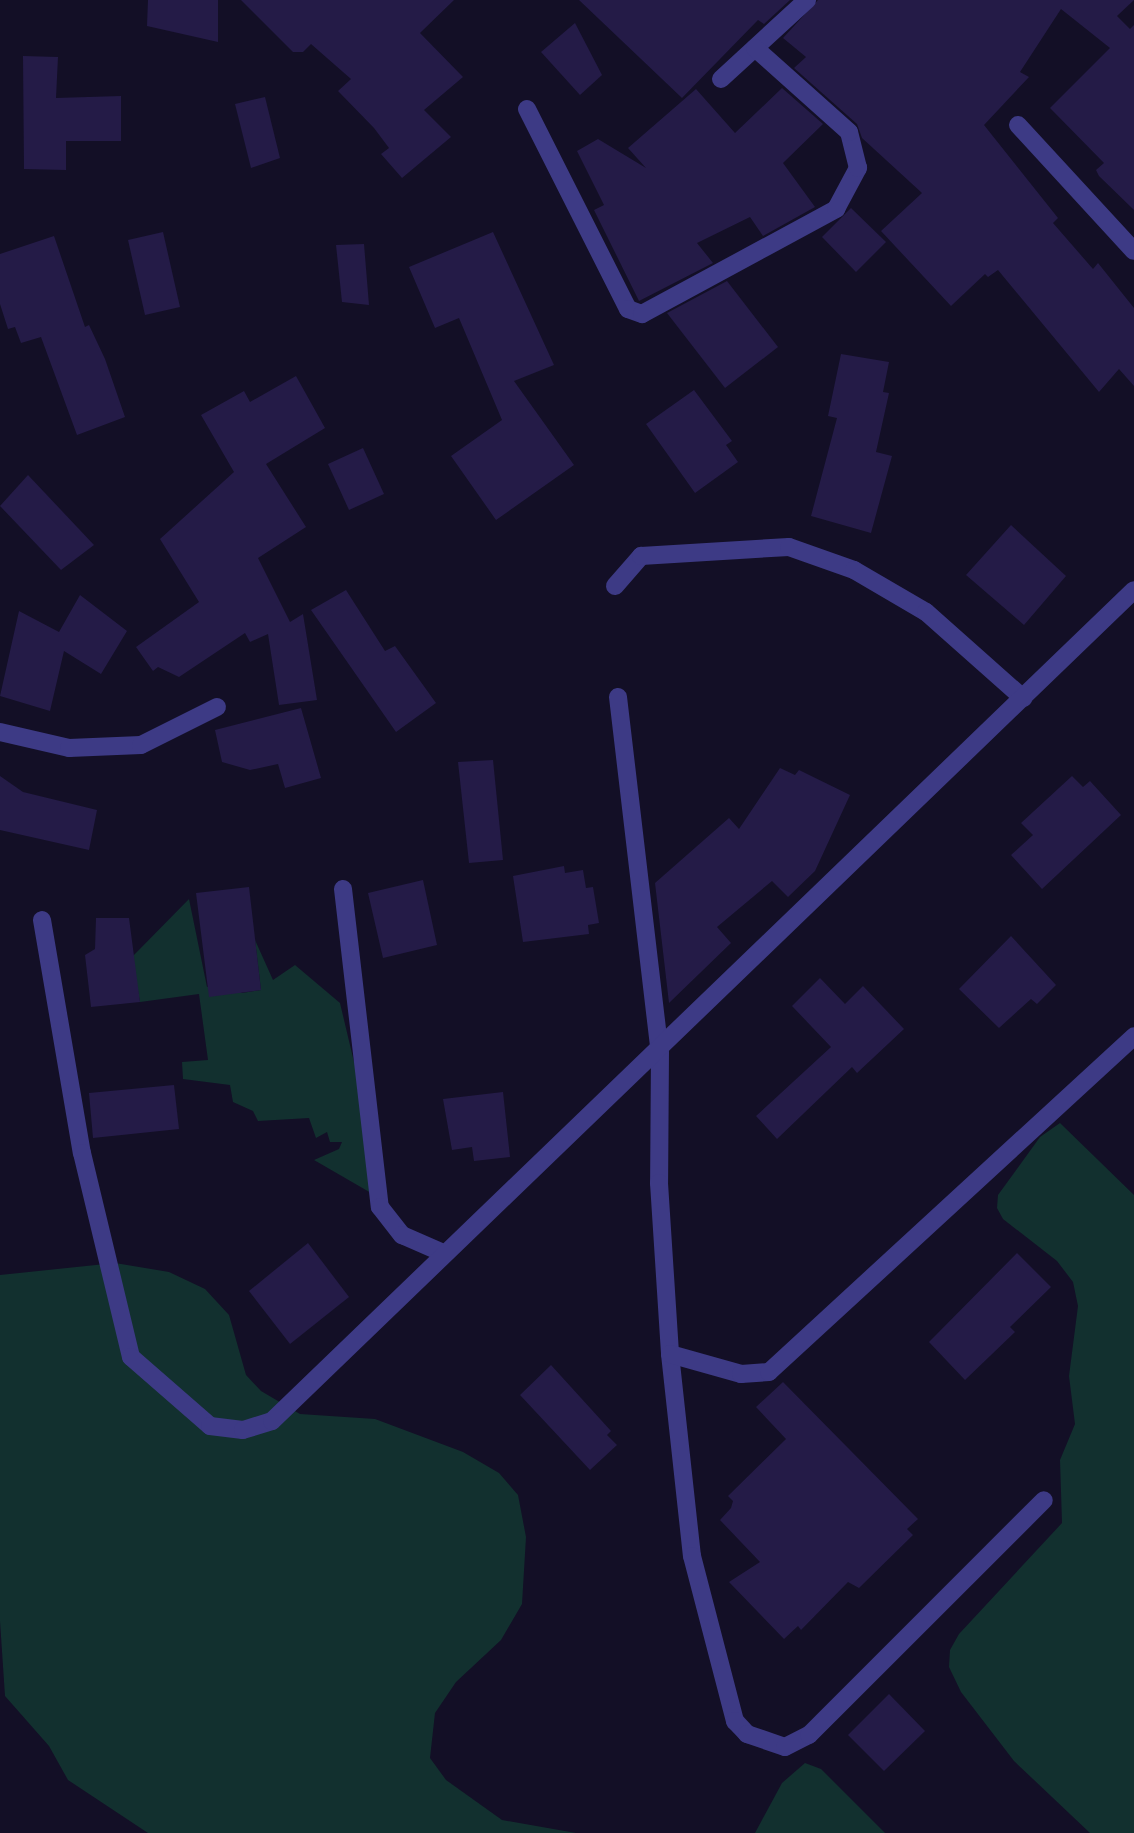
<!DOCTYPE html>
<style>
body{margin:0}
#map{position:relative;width:1134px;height:1833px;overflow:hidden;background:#130f26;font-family:Figtree,sans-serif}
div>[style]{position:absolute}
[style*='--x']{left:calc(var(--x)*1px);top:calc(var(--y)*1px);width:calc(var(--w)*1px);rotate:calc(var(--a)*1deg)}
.green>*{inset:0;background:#12302f}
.building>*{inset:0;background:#241b47}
.minor>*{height:18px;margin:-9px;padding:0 9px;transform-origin:9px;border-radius:9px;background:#3d3a85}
span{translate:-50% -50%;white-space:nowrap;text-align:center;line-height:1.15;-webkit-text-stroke:5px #130f26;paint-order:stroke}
</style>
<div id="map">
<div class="green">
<i style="clip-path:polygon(189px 899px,207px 987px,222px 981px,242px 993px,261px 990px,255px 940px,273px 980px,295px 965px,340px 1003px,354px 1062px,365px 1079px,357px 1089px,368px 1106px,378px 1197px,314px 1160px,339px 1149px,342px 1142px,330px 1142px,327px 1132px,316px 1138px,309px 1118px,258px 1121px,253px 1111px,233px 1102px,230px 1085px,183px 1079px,182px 1062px,208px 1060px,199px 994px,140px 1002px,132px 957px)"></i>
<i style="clip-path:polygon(1060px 1123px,1134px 1195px,1134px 1833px,1090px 1833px,1014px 1761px,961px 1692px,949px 1667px,950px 1650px,959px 1634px,1062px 1523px,1060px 1460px,1075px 1424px,1069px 1376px,1078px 1306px,1073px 1282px,1057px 1261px,1003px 1219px,997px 1208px,998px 1195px,1040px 1137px)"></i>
<i style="clip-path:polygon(115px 1263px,169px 1272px,205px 1289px,229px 1315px,246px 1375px,261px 1391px,300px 1414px,375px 1419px,463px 1452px,499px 1473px,518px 1495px,526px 1537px,522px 1604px,501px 1640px,456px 1682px,435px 1713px,430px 1758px,446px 1780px,502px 1820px,576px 1833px,148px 1833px,68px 1780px,49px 1746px,5px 1696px,0 1621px,0 1275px)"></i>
<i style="clip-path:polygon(805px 1763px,821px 1769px,885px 1833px,755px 1833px,782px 1783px)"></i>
</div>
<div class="building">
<i style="clip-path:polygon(148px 0,218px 0,218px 42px,147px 26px)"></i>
<i style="clip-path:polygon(241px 0,454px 0,420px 33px,463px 77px,424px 110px,451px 137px,402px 178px,381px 154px,389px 148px,374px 128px,338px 91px,351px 79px,311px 44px,303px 52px,293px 52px)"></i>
<i style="clip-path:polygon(579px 0,790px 0,764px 24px,758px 20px,682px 98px)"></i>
<i style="clip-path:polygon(818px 0,1134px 0,1117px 16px,1130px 29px,1134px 25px,1134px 210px,1099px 176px,1096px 170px,1104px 163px,1050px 108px,1110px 48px,1061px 9px,1020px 72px,1029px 77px,984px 125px,1058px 218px,1053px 223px,1093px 269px,1098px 263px,1134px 308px,1134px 386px,1119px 369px,1099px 392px,998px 270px,988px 277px,985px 274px,951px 306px,881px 231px,922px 193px,862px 138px,857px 124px,794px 68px,806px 57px,783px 38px)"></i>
<i style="clip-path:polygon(575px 23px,602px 75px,580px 95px,541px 52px)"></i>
<i style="clip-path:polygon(23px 56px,58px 57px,56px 98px,121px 96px,121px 141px,66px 141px,66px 170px,24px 169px)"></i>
<i style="clip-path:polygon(782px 88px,823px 124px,783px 163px,815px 207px,763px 236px,750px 217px,697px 243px,713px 263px,639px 301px,594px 210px,604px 205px,577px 151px,598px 139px,646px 168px,628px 148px,696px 89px,735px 133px)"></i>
<i style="clip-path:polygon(265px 97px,280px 158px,251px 168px,235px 104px)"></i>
<i style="clip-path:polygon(851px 208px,886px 242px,856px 272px,822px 237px)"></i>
<i style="clip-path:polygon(163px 232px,180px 307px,145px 315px,128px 240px)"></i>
<i style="clip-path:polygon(493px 232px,554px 365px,514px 381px,574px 465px,496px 520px,451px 456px,502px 420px,459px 318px,435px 328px,409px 267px)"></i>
<i style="clip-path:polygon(54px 236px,85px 327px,89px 325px,105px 359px,125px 417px,77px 435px,41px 337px,21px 343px,15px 327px,8px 329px,0 304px,0 254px)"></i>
<i style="clip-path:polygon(364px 244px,369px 305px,342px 302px,336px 245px)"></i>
<i style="clip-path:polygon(727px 281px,778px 347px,725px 388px,667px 313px)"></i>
<i style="clip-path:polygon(841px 354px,889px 362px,883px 392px,889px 393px,876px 452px,892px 456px,871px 533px,811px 516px,837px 418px,828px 416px)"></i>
<i style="clip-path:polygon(296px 376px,325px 428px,266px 464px,306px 527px,258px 558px,290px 622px,303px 614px,317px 700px,279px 705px,268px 634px,250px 642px,245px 633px,179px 677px,158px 667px,153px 671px,136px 647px,199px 602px,160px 539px,234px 472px,201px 415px,244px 391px,250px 402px)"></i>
<i style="clip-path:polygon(694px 390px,732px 441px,726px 445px,738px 462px,695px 493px,646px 424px)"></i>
<i style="clip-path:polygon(363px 448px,384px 494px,349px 510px,328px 464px)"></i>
<i style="clip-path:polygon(28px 475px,94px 545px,61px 570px,0 506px)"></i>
<i style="clip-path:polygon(1011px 525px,1066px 576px,1024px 625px,966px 575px)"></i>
<i style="clip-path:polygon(346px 590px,385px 651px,395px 646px,436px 703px,396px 732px,311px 610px)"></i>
<i style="clip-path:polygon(80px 595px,127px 631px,101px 674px,64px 651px,50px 711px,0 696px,19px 611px,59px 632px)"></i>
<i style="clip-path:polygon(301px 708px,321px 778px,285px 788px,278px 764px,250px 770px,222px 762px,215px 730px)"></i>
<i style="clip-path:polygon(493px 760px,503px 860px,469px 863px,458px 762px)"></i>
<i style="clip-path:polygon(780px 768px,795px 775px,799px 770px,850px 795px,815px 871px,788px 897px,772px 881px,717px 927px,731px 943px,669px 1003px,655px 883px,729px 818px,739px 829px)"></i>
<i style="clip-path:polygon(0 776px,23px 792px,97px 810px,89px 850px,0 830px)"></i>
<i style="clip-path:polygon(1072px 776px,1083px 787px,1090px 781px,1121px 815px,1042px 889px,1011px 855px,1033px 835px,1021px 823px)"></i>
<i style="clip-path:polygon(564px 866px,565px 873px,583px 870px,586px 888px,593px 887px,599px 923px,588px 925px,589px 934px,523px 942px,513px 876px)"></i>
<i style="clip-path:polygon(423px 880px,437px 945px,383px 958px,368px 893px)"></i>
<i style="clip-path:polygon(249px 887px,261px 990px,209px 997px,196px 893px)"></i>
<i style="clip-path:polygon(96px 918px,129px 918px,140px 1002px,91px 1007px,85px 955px,95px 949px)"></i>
<i style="clip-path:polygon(1011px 936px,1056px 985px,1037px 1004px,1031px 999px,999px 1028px,959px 989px)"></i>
<i style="clip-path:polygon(820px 978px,845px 1004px,863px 986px,904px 1029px,857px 1073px,852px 1067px,777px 1139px,756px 1116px,831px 1047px,792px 1006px)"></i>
<i style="clip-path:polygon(174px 1085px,179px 1129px,93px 1138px,89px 1093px)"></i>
<i style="clip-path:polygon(503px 1092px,510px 1157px,474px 1161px,472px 1147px,452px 1150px,443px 1099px)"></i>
<i style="clip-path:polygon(308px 1243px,349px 1297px,290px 1344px,249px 1291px)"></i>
<i style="clip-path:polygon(1017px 1253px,1051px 1287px,1010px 1327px,1015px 1332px,965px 1380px,929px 1342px)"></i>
<i style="clip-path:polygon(551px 1365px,611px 1431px,607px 1435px,617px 1445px,590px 1470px,520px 1395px)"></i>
<i style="clip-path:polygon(783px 1382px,918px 1519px,907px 1529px,913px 1535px,859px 1588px,848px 1582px,801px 1630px,798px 1626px,784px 1639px,729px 1582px,760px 1562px,720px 1520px,731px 1508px,733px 1501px,728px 1496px,786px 1439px,756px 1407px)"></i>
<i style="clip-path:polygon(889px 1694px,925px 1731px,884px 1771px,848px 1735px)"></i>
</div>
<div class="minor">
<i style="--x:721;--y:79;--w:117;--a:-42.6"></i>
<i style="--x:527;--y:109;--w:224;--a:63.2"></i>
<i style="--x:628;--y:309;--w:15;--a:20"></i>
<i style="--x:642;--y:314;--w:221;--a:-28.4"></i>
<i style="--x:836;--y:209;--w:47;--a:-61.8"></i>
<i style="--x:858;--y:168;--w:37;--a:-104"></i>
<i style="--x:849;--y:132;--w:126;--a:-138.2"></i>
<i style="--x:1018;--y:125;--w:171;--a:47.4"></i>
<i style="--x:615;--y:586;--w:40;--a:-49"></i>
<i style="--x:641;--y:556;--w:148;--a:-3.5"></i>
<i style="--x:789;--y:547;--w:69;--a:19.5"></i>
<i style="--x:854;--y:570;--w:83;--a:30.3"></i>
<i style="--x:926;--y:612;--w:130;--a:41.6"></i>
<i style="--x:618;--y:697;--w:357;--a:83.3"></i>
<i style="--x:660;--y:1052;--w:131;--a:90.4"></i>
<i style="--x:659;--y:1183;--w:171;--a:86.3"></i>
<i style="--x:670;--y:1354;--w:203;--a:83.8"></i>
<i style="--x:692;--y:1556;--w:171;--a:75.4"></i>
<i style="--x:735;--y:1721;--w:18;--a:47"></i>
<i style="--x:747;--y:1734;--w:40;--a:18.9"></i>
<i style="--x:785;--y:1747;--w:27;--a:-27"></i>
<i style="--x:809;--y:1735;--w:332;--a:-45"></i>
<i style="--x:0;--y:732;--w:71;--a:13.1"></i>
<i style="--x:69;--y:748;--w:72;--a:-2.4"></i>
<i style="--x:141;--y:745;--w:85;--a:-26.6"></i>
<i style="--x:343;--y:889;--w:320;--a:83.4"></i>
<i style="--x:380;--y:1207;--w:36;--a:52"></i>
<i style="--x:402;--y:1235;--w:45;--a:23.7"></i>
<i style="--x:42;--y:920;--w:236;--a:80.3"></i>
<i style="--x:82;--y:1153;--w:210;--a:76.5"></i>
<i style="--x:131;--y:1357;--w:105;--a:41.1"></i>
<i style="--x:210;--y:1426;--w:33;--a:7"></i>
<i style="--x:243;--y:1430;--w:30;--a:-17"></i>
<i style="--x:272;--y:1421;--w:1197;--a:-43.95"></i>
<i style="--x:670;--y:1354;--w:74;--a:15.7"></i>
<i style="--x:741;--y:1374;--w:28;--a:-4"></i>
<i style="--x:769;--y:1372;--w:496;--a:-42.6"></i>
</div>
</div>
